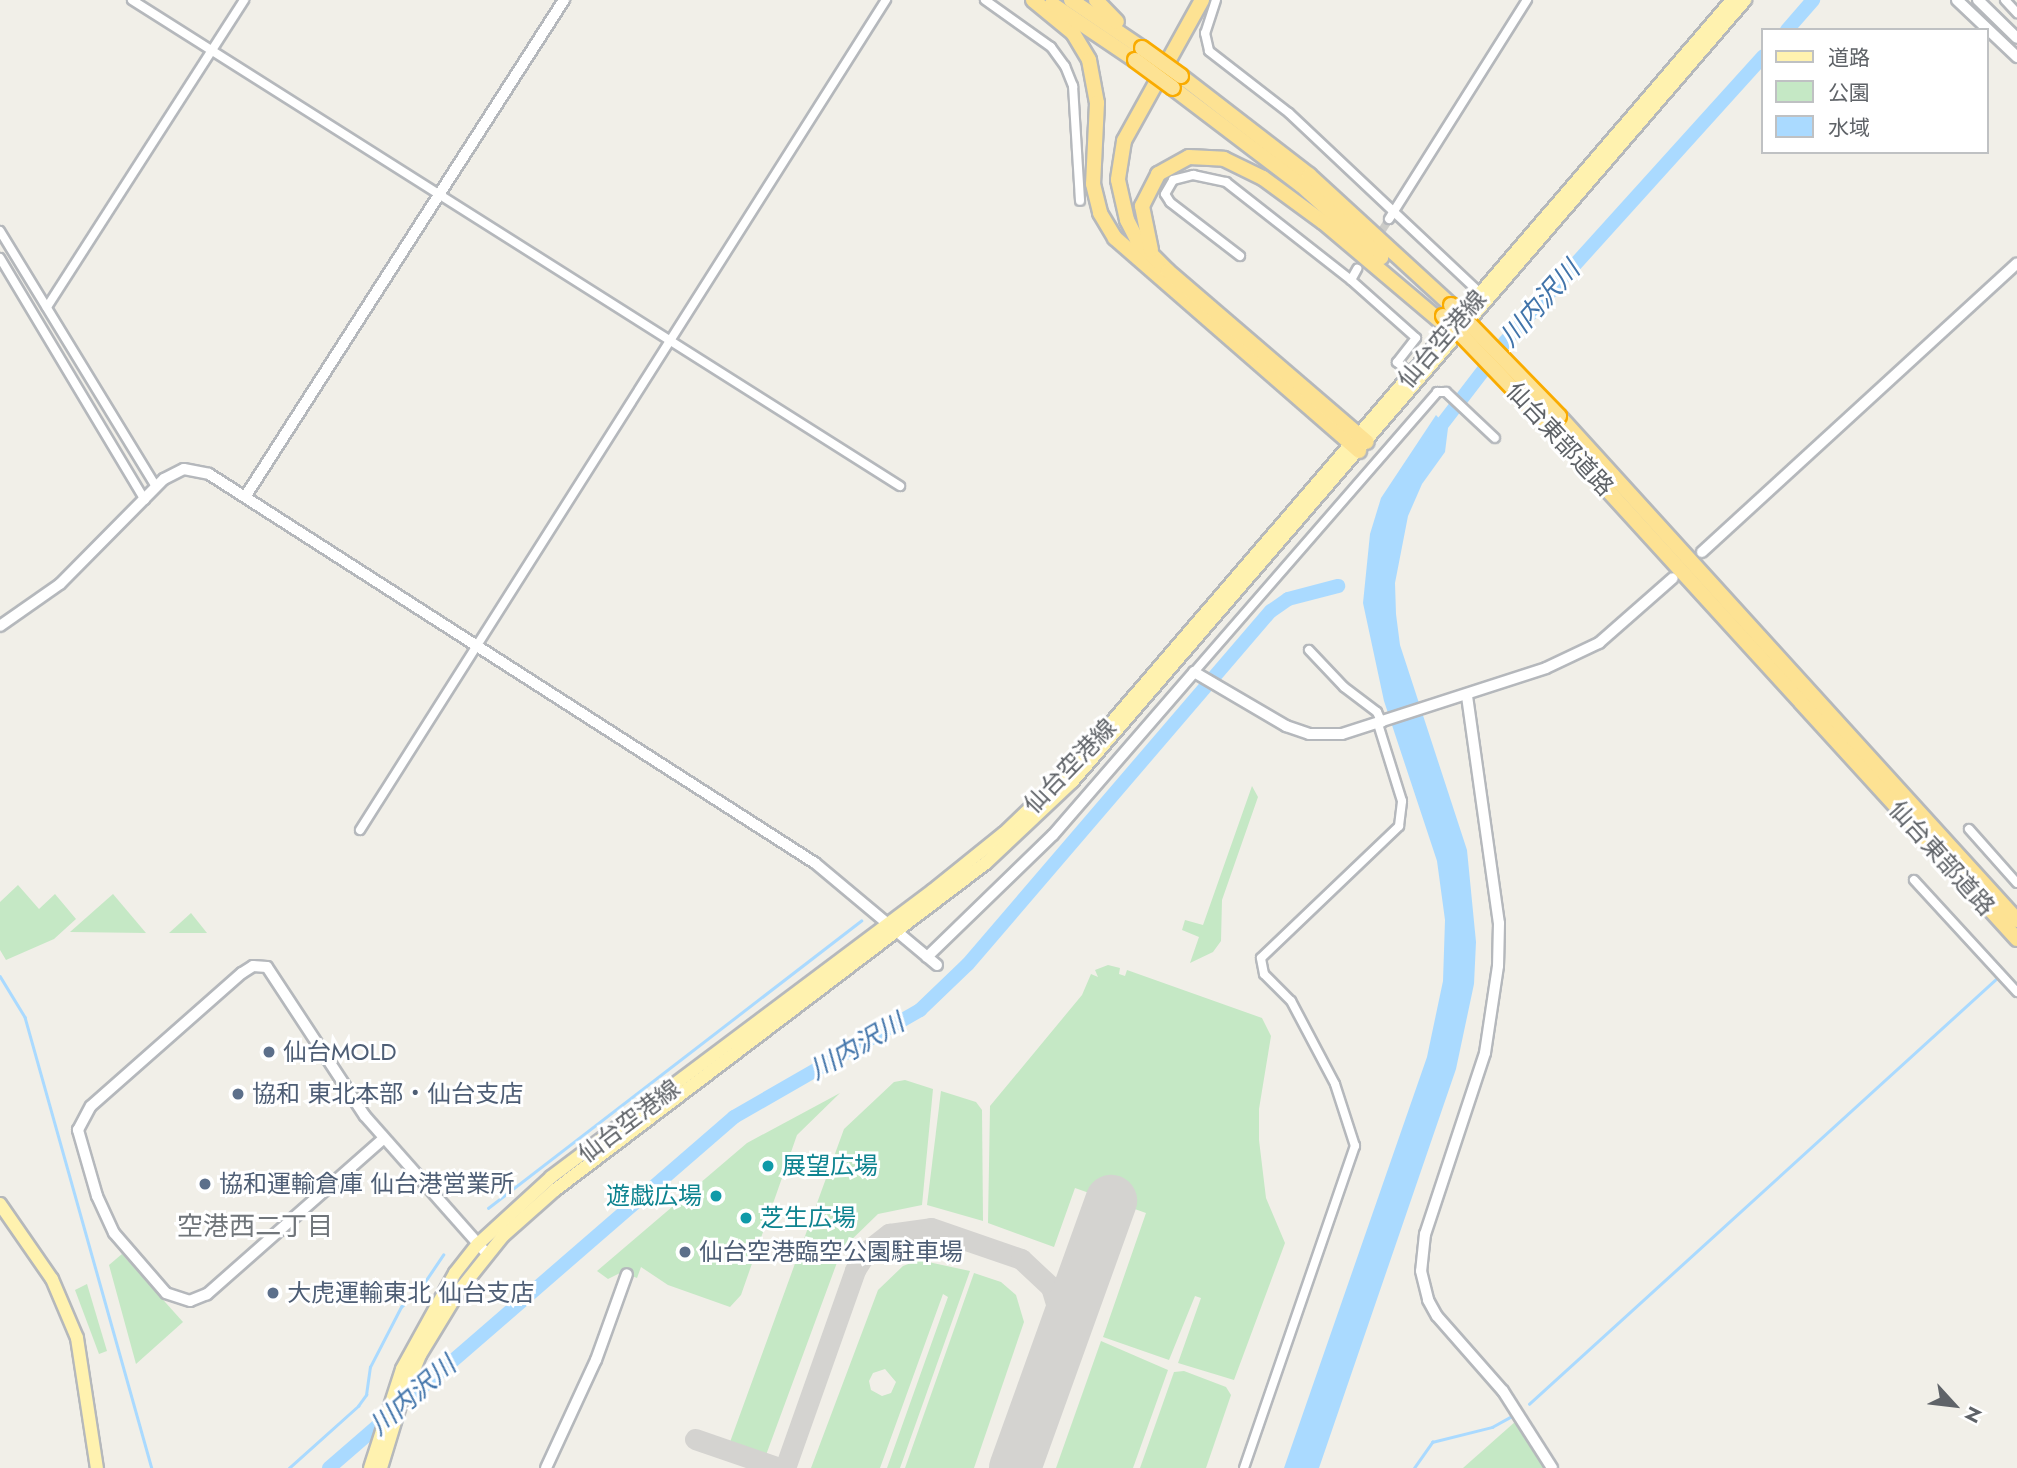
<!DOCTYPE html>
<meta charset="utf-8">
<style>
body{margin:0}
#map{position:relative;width:2017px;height:1468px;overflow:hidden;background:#f1efe8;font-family:Jost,"Noto Sans JP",sans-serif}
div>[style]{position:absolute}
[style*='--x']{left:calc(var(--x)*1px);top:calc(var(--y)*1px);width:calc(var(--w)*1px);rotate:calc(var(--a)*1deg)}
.green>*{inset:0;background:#c5e8c5}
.water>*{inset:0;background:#aadaff}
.stream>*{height:2.5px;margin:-1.25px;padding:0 1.25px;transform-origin:1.25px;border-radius:1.25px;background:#aadaff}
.river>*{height:14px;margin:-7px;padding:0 7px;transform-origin:7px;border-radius:7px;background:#aadaff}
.taxiway>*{height:21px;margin:-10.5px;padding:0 10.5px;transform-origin:10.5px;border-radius:10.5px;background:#d4d3d0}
.runway>*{height:52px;margin:-26px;padding:0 26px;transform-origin:26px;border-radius:26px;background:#d4d3d0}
.street-tunnel>*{height:8px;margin-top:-4px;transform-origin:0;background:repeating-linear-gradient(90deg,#ccccc8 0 8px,transparent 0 12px)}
.roads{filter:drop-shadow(2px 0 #b5b8bc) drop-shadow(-2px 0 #b5b8bc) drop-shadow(0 2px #b5b8bc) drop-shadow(0 -2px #b5b8bc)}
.street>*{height:8px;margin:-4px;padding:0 4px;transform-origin:4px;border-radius:4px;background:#fff}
.secondary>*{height:10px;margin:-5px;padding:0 5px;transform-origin:5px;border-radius:5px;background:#fff}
.primary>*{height:12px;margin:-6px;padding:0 6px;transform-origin:6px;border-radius:6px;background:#fff2af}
.highway>*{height:14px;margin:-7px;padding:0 7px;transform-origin:7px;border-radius:7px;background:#fde293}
.bridges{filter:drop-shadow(2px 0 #f9ab00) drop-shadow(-2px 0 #f9ab00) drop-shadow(0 2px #f9ab00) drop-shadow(0 -2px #f9ab00)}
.highway-bridge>*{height:14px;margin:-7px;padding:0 7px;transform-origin:7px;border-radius:7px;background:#fde293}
.dots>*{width:19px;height:19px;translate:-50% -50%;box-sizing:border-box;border:4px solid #fff;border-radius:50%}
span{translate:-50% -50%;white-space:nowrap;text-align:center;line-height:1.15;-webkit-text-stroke:6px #fff;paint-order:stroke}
.street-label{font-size:24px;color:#5f6368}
.service-label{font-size:24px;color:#4e5e75}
.left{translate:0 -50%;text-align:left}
.culture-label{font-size:24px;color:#0d838f}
.right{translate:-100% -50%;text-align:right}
.water-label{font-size:26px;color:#4174aa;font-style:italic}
.neighbourhood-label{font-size:26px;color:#70757a}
.legend{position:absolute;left:1761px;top:28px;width:228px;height:126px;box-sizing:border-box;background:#fff;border:2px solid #bfc1c3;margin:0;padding:9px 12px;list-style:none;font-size:21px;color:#5f6368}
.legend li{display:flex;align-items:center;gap:14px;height:35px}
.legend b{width:35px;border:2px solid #bfc1c3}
.north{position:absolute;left:1919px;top:1370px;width:70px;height:70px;-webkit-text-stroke:5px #fff;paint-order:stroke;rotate:117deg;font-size:19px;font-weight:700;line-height:28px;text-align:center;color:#5f6368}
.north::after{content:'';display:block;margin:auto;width:24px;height:32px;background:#5f6368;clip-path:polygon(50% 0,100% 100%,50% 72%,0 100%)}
</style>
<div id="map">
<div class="green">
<i style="clip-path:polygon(1252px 786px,1258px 797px,1222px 900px,1221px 941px,1213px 952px,1190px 963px,1199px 937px,1182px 930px,1185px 920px,1203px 925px)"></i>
<i style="clip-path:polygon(18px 885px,39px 909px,55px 894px,76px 919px,54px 939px,6px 960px,0 950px,0 902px)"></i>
<i style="clip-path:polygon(113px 894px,146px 933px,70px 932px)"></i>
<i style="clip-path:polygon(191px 913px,207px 933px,169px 933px)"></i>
<i style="clip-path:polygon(1108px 965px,1120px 968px,1119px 974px,1125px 976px,1127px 970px,1262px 1018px,1271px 1036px,1259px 1109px,1259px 1140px,1266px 1198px,1285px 1243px,1234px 1380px,1178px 1363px,1201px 1298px,1195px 1296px,1169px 1360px,1103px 1337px,1146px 1213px,1075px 1188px,1054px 1247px,988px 1223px,990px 1106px,1082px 995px,1091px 974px,1098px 977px,1095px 970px)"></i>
<i style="clip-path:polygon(905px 1080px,933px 1089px,922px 1205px,878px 1214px,842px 1249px,766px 1455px,730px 1442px,844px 1129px,894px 1082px)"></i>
<i style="clip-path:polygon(941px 1091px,976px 1102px,982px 1110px,983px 1221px,927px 1205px)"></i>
<i style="clip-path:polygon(840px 1093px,797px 1135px,741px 1295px,730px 1307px,668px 1285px,641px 1267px,637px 1278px,622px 1272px,608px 1279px,597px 1271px,747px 1143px)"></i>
<i style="clip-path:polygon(122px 1254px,183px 1322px,136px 1364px,109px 1265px)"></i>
<i style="clip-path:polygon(evenodd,919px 1260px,970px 1271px,900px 1468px,887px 1468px,948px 1297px,943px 1294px,880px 1468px,811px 1468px,878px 1290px,903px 1266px,919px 1260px,885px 1369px,896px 1382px,891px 1393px,882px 1396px,871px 1390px,869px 1381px,873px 1373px,885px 1369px)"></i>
<i style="clip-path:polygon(974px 1273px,1001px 1282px,1016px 1295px,1024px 1322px,974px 1468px,905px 1468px)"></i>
<i style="clip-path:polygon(87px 1284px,107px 1351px,99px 1354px,75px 1290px)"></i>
<i style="clip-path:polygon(1101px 1341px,1168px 1370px,1133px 1468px,1056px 1468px)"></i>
<i style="clip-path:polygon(1184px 1371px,1226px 1387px,1231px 1395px,1206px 1468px,1140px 1468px,1174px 1372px)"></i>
<i style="clip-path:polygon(1516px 1421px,1545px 1468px,1463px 1468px)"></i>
</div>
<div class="water">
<i style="clip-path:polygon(1436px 415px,1448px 428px,1445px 452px,1422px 484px,1408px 516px,1395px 583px,1396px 614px,1400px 645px,1467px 850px,1476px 942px,1474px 984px,1456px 1069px,1319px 1468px,1284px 1468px,1427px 1057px,1443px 981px,1445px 920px,1437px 861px,1384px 701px,1363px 603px,1370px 534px,1381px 498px)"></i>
</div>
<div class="stream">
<i style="--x:0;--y:976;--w:48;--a:58.6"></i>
<i style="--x:25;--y:1017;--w:469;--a:74.3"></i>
<i style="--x:488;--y:1208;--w:471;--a:-37.6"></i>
<i style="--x:1529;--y:1404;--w:631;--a:-42.3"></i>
<i style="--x:289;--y:1468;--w:93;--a:-41.9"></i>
<i style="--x:358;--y:1406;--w:14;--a:-54"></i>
<i style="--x:366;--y:1395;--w:28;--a:-82"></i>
<i style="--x:370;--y:1367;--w:68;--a:-62.7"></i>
<i style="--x:401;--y:1307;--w:23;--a:-41"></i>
<i style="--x:418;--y:1292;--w:45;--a:-56"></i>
<i style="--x:1414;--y:1468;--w:32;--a:-55"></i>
<i style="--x:1432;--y:1442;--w:62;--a:-14"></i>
<i style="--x:1492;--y:1427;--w:23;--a:-29"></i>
</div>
<div class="river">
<i style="--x:1787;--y:30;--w:40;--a:-49"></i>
<i style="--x:1433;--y:436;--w:118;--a:-52.5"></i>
<i style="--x:1505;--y:342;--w:385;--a:-47.9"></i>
<i style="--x:329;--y:1468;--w:536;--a:-40.91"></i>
<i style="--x:734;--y:1117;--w:215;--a:-29.9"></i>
<i style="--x:920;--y:1010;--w:66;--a:-43.8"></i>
<i style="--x:968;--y:964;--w:465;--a:-49.4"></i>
<i style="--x:1271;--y:611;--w:21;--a:-35"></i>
<i style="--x:1288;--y:599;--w:52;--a:-14.6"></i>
</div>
<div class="taxiway">
<i style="--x:695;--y:1439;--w:89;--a:19"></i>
<i style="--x:785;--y:1468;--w:210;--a:-70.5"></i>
<i style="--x:855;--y:1270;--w:22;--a:-58"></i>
<i style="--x:867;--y:1251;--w:28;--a:-38"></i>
<i style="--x:889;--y:1234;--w:42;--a:-8.1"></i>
<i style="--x:931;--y:1228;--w:95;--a:19"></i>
<i style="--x:1021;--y:1259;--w:41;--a:43"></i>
<i style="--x:1051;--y:1287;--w:45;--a:73.2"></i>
</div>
<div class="runway">
<i style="--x:1015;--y:1468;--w:284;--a:-70.2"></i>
</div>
<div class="street-tunnel">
<i style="--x:1376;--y:240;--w:25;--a:-58"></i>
</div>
<div class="roads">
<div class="street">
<i style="--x:132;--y:0;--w:909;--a:32.33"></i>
<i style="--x:985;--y:0;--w:81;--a:35.5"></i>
<i style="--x:1051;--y:47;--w:24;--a:54"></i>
<i style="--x:1065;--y:66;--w:22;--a:68"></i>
<i style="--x:1073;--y:86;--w:115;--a:86.5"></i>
<i style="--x:1216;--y:0;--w:35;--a:108"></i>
<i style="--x:1205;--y:33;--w:18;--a:77"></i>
<i style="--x:1209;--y:51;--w:101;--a:37.8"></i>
<i style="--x:1289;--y:113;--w:265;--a:43.3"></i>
<i style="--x:2005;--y:0;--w:18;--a:47"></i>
<i style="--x:1389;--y:219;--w:259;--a:-57.8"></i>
<i style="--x:0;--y:231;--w:300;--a:58.6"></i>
<i style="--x:1240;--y:256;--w:88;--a:-142.4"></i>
<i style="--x:1170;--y:202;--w:9;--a:-122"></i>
<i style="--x:1165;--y:194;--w:16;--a:-60"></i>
<i style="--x:1173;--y:180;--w:21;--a:-14"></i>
<i style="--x:1193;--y:175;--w:34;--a:12"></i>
<i style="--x:1226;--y:182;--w:159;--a:38.1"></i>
<i style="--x:1351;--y:280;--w:13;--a:-61"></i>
<i style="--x:0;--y:258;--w:282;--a:59.1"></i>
<i style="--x:1351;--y:280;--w:87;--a:41.7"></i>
<i style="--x:1416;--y:338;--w:31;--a:128"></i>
<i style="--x:1397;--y:362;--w:18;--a:41"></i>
<i style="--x:47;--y:307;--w:365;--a:-57.3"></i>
<i style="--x:1309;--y:650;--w:51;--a:46.6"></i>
<i style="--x:1344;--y:687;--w:41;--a:37.1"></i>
<i style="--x:1377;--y:712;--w:12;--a:66"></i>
<i style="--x:1194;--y:672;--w:371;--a:-49"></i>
<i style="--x:1437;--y:392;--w:9;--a:0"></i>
<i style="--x:1446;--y:392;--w:67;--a:43.2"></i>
<i style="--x:1969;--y:829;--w:72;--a:48.4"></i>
<i style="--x:360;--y:830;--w:983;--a:-57.64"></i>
<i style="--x:1914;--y:880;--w:152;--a:47.4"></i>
<i style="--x:1244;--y:1468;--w:341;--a:-71"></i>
<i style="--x:1355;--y:1146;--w:65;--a:-107.9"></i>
<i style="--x:1335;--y:1084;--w:94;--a:-117.9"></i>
<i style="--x:1291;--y:1001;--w:38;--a:-135"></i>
<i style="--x:1264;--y:974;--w:16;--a:-101"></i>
<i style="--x:1261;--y:958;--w:191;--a:-43.7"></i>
<i style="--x:1399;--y:826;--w:25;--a:-83"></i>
<i style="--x:1402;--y:801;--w:81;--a:-107.3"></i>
</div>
<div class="secondary">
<i style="--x:1957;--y:0;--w:83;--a:43.5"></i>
<i style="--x:1978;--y:0;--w:54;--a:44.3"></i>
<i style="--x:245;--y:497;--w:591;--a:-57.31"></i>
<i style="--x:1702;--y:552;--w:427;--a:-42.5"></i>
<i style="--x:0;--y:626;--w:73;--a:-35"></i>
<i style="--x:60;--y:584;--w:148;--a:-45.3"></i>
<i style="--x:164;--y:479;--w:22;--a:-27"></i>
<i style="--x:184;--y:469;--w:25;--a:11"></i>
<i style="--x:209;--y:474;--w:720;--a:32.7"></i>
<i style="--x:815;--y:863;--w:159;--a:39.9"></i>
<i style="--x:1467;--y:696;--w:229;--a:82"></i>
<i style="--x:1499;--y:923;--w:43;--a:91.3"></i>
<i style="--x:1498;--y:966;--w:88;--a:98.5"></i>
<i style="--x:1485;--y:1053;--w:191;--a:108.3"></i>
<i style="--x:1425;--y:1234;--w:37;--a:96"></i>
<i style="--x:1421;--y:1271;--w:30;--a:76"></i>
<i style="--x:1428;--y:1300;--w:18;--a:61"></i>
<i style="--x:1437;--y:1316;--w:100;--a:48.7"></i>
<i style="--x:1503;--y:1391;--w:91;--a:57.5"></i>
<i style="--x:927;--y:957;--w:175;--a:-44.1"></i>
<i style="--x:1053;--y:835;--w:216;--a:-49.1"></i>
<i style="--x:1194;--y:672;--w:107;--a:30.4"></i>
<i style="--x:1286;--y:726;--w:24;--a:19"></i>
<i style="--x:1309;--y:734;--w:33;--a:0"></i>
<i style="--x:1342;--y:734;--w:214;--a:-17.9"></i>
<i style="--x:1546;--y:668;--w:59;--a:-25.3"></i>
<i style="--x:1599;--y:643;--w:98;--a:-41.3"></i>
<i style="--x:383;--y:1139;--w:235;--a:138.6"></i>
<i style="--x:207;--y:1294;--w:18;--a:158"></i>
<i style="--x:190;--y:1301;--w:25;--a:-162"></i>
<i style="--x:166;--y:1293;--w:79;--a:-130.9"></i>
<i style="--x:114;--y:1233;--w:41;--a:-114.7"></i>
<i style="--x:97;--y:1196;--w:69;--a:-106.1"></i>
<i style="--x:78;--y:1130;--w:27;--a:-62"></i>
<i style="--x:91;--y:1106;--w:201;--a:-41.4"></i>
<i style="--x:242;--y:973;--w:13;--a:-32"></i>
<i style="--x:253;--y:966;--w:14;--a:4"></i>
<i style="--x:267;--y:967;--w:178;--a:56.7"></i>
<i style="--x:365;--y:1116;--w:184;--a:48.5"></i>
<i style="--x:546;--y:1468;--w:119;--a:-65.2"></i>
<i style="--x:596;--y:1360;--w:91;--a:-70.2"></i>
</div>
<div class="primary">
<i style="--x:0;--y:1204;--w:91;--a:55.3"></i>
<i style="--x:52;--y:1279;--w:64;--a:67"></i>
<i style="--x:77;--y:1338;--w:132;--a:81.3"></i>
<i style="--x:370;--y:1468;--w:104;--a:-72.1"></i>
<i style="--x:402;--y:1369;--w:110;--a:-61.1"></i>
<i style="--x:455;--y:1273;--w:37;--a:-52"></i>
<i style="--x:478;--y:1244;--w:99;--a:-42.5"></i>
<i style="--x:551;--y:1177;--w:476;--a:-36.9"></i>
<i style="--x:932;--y:891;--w:92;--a:-38.9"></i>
<i style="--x:1004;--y:833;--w:98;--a:-43.8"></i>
<i style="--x:1075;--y:765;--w:1008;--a:-49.34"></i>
<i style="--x:381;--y:1468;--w:69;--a:-73.1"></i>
<i style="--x:401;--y:1402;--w:51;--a:-68"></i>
<i style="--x:420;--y:1355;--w:75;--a:-58.6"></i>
<i style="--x:459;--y:1291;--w:70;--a:-51.3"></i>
<i style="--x:503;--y:1236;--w:69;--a:-41.5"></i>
<i style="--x:555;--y:1190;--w:541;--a:-37.19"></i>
<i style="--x:986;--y:863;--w:118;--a:-43.3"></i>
<i style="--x:1072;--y:782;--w:1032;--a:-49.28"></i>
</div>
<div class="highway">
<i style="--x:1033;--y:0;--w:52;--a:39.5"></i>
<i style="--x:1073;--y:33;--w:31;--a:59"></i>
<i style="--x:1089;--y:60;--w:44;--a:79.5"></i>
<i style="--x:1097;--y:103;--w:81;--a:92.8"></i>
<i style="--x:1093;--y:184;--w:30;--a:76"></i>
<i style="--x:1100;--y:213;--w:29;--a:59"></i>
<i style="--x:1115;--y:238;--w:324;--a:41.1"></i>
<i style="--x:1071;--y:0;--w:86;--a:34.1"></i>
<i style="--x:1096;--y:0;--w:30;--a:46"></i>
<i style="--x:1202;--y:0;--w:161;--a:119"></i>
<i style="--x:1124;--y:141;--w:39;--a:99"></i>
<i style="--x:1118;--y:180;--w:41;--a:77.3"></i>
<i style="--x:1127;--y:220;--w:22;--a:63"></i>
<i style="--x:1137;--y:240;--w:44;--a:45"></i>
<i style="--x:1168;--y:271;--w:262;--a:40.7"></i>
<i style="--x:1052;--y:4;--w:100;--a:34"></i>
<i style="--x:1181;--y:76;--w:162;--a:37.7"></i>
<i style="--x:1309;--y:175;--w:193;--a:42.5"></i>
<i style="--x:1173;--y:88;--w:161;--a:37.2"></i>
<i style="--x:1301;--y:185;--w:108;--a:42"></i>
<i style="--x:1151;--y:250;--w:45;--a:-101.6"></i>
<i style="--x:1142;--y:206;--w:36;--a:-63"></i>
<i style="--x:1158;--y:174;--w:35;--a:-29"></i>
<i style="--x:1189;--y:157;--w:35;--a:3"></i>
<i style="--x:1224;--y:159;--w:43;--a:26"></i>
<i style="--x:1263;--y:178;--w:74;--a:36.3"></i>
<i style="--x:1323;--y:222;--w:152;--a:40.2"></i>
<i style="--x:1559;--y:416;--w:681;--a:47.74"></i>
<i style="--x:1550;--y:427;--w:693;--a:47.63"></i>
</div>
</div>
<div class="bridges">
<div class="highway-bridge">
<i style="--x:1142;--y:48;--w:48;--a:35.7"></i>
<i style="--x:1135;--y:60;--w:47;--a:36.4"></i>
<i style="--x:1451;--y:305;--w:155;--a:45.8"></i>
<i style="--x:1443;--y:316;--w:154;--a:46.1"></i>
</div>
</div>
<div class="dots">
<i style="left:269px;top:1052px;background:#5c6f8a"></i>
<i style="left:238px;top:1094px;background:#5c6f8a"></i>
<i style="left:768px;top:1166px;background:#0f9aa8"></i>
<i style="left:205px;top:1184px;background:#5c6f8a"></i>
<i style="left:716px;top:1196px;background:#0f9aa8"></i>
<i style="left:746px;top:1218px;background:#0f9aa8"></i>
<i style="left:685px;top:1252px;background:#5c6f8a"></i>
<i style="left:273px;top:1293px;background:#5c6f8a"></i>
</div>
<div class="street-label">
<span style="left:1442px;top:339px;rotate:-49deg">仙台空港線</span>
<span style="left:1560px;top:439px;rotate:47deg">仙台東部道路</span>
<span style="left:1070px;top:766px;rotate:-46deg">仙台空港線</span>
<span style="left:1942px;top:858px;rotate:48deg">仙台東部道路</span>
<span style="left:629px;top:1121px;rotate:-37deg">仙台空港線</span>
</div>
<div class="service-label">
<span class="left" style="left:283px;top:1052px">仙台MOLD</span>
<span class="left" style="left:252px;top:1094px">協和 東北本部・仙台支店</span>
<span class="left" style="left:219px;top:1184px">協和運輸倉庫 仙台港営業所</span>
<span class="left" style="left:699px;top:1252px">仙台空港臨空公園駐車場</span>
<span class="left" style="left:287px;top:1293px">大虎運輸東北 仙台支店</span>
</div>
<div class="culture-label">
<span class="left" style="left:782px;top:1166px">展望広場</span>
<span class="right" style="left:702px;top:1196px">遊戯広場</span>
<span class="left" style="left:760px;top:1218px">芝生広場</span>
</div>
<div class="water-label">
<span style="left:1540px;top:304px;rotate:-48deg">川内沢川</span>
<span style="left:857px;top:1047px;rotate:-30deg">川内沢川</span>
<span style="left:413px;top:1396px;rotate:-41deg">川内沢川</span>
</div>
<div class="neighbourhood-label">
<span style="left:255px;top:1227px">空港西二丁目</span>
</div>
<ul class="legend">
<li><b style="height:9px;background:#fff2af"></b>道路</li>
<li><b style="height:19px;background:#c5e8c5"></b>公園</li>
<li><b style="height:19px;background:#aadaff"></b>水域</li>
</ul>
<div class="north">N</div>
</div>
